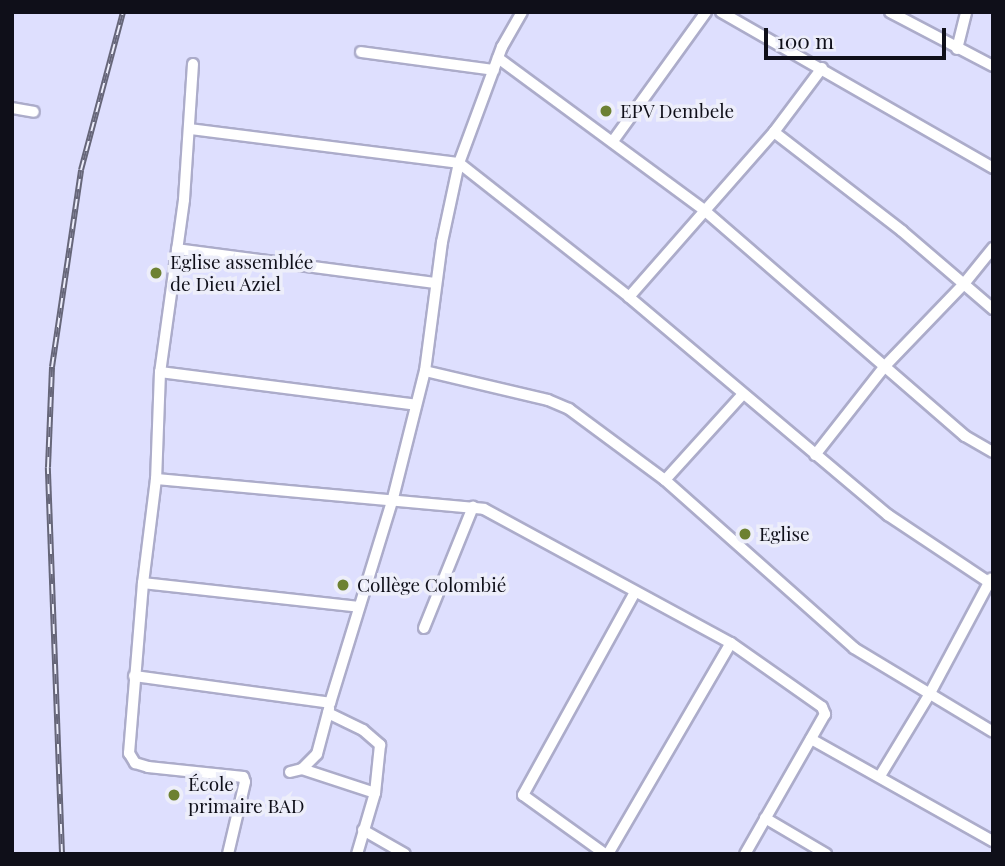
<!DOCTYPE html>
<meta charset="utf-8">
<style>
body{margin:0}
#map{position:relative;width:1005px;height:866px;overflow:hidden;background:#dedffe;font-family:"Playfair Display",serif}
div>[style]{position:absolute}
[style*='--x']{left:calc(var(--x)*1px);top:calc(var(--y)*1px);width:calc(var(--w)*1px);rotate:calc(var(--a)*1deg)}
.roads{filter:drop-shadow(2px 0 #acacca) drop-shadow(-2px 0 #acacca) drop-shadow(0 2px #acacca) drop-shadow(0 -2px #acacca)}
.street>*{height:10px;margin:-5px;padding:0 5px;transform-origin:5px;border-radius:5px;background:#fff}
.rail>*{height:6px;margin-top:-3px;transform-origin:0;background:repeating-linear-gradient(90deg,#edeefa 0 10px,#666679 0 20px);box-sizing:border-box;border-block:2px solid #666679}
.dots>*{width:19px;height:19px;translate:-50% -50%;box-sizing:border-box;border:4px solid #edeefa;border-radius:50%}
span{translate:-50% -50%;white-space:nowrap;text-align:center;line-height:1.15;-webkit-text-stroke:7px #edeefa;paint-order:stroke}
.poi-label{font-size:19px;color:#0f0f19}
.left{translate:0 -50%;text-align:left}
.frame{position:absolute;inset:0;border:14px solid #0f0f19;pointer-events:none}
.scale{position:absolute;left:764px;top:28px;width:182px;height:32px;box-sizing:border-box;border:4px solid #0f0f19;border-top:0;padding-left:9px;font-size:21px;line-height:24px;white-space:nowrap;color:#0f0f19;-webkit-text-stroke:5px #edeefa;paint-order:stroke}
</style>
<div id="map">
<div class="roads">
<div class="street">
<i style="--x:721;--y:12;--w:314;--a:29.8"></i>
<i style="--x:890;--y:12;--w:116;--a:27.7"></i>
<i style="--x:957;--y:49;--w:38;--a:-76"></i>
<i style="--x:361;--y:52;--w:134;--a:7.7"></i>
<i style="--x:498;--y:58;--w:256;--a:36.4"></i>
<i style="--x:704;--y:210;--w:345;--a:40.9"></i>
<i style="--x:965;--y:436;--w:32;--a:30"></i>
<i style="--x:193;--y:64;--w:136;--a:93.8"></i>
<i style="--x:184;--y:200;--w:174;--a:97.9"></i>
<i style="--x:160;--y:372;--w:107;--a:92.1"></i>
<i style="--x:156;--y:479;--w:105;--a:97.1"></i>
<i style="--x:143;--y:583;--w:171;--a:94.7"></i>
<i style="--x:129;--y:753;--w:12;--a:59"></i>
<i style="--x:135;--y:763;--w:14;--a:17"></i>
<i style="--x:148;--y:767;--w:96;--a:6"></i>
<i style="--x:243;--y:777;--w:5;--a:68"></i>
<i style="--x:245;--y:782;--w:74;--a:103.3"></i>
<i style="--x:12;--y:108;--w:22;--a:10"></i>
<i style="--x:190;--y:129;--w:271;--a:7.2"></i>
<i style="--x:459;--y:163;--w:216;--a:38.2"></i>
<i style="--x:629;--y:297;--w:339;--a:40.1"></i>
<i style="--x:888;--y:515;--w:126;--a:33.7"></i>
<i style="--x:774;--y:132;--w:162;--a:37.7"></i>
<i style="--x:902;--y:231;--w:120;--a:40.6"></i>
<i style="--x:613;--y:141;--w:159;--a:-54.2"></i>
<i style="--x:177;--y:249;--w:261;--a:7.5"></i>
<i style="--x:629;--y:297;--w:220;--a:-48.7"></i>
<i style="--x:774;--y:132;--w:80;--a:-53.1"></i>
<i style="--x:425;--y:371;--w:126;--a:13.3"></i>
<i style="--x:548;--y:400;--w:23;--a:23"></i>
<i style="--x:569;--y:409;--w:119;--a:36.5"></i>
<i style="--x:665;--y:480;--w:253;--a:41.6"></i>
<i style="--x:854;--y:648;--w:162;--a:31.1"></i>
<i style="--x:160;--y:372;--w:258;--a:7.3"></i>
<i style="--x:815;--y:455;--w:113;--a:-51.8"></i>
<i style="--x:885;--y:366;--w:112;--a:-46.1"></i>
<i style="--x:963;--y:285;--w:48;--a:-51"></i>
<i style="--x:156;--y:479;--w:329;--a:5.2"></i>
<i style="--x:484;--y:509;--w:281;--a:28.5"></i>
<i style="--x:731;--y:643;--w:111;--a:35.1"></i>
<i style="--x:822;--y:707;--w:8;--a:67"></i>
<i style="--x:825;--y:714;--w:161;--a:119.7"></i>
<i style="--x:665;--y:480;--w:116;--a:-47.8"></i>
<i style="--x:143;--y:583;--w:217;--a:6.3"></i>
<i style="--x:424;--y:628;--w:131;--a:-68"></i>
<i style="--x:134;--y:676;--w:198;--a:7.8"></i>
<i style="--x:330;--y:703;--w:210;--a:-72.9"></i>
<i style="--x:392;--y:502;--w:135;--a:-75.9"></i>
<i style="--x:425;--y:371;--w:130;--a:-82.5"></i>
<i style="--x:442;--y:242;--w:81;--a:-77.9"></i>
<i style="--x:459;--y:163;--w:124;--a:-69.7"></i>
<i style="--x:502;--y:47;--w:40;--a:-60.3"></i>
<i style="--x:328;--y:713;--w:39;--a:26"></i>
<i style="--x:363;--y:730;--w:23;--a:41"></i>
<i style="--x:380;--y:745;--w:48;--a:95.9"></i>
<i style="--x:375;--y:793;--w:64;--a:106.4"></i>
<i style="--x:811;--y:739;--w:209;--a:29.3"></i>
<i style="--x:302;--y:769;--w:77;--a:18.2"></i>
<i style="--x:290;--y:772;--w:12;--a:-14"></i>
<i style="--x:302;--y:769;--w:21;--a:-45"></i>
<i style="--x:317;--y:754;--w:47;--a:-75.1"></i>
<i style="--x:880;--y:776;--w:95;--a:-58.8"></i>
<i style="--x:929;--y:695;--w:132;--a:-61.9"></i>
<i style="--x:765;--y:818;--w:71;--a:30.5"></i>
<i style="--x:363;--y:830;--w:48;--a:29.7"></i>
<i style="--x:605;--y:854;--w:101;--a:-144.3"></i>
<i style="--x:523;--y:795;--w:232;--a:-61.1"></i>
<i style="--x:608;--y:854;--w:244;--a:-59.8"></i>
</div>
</div>
<div class="rail">
<i style="--x:62;--y:854;--w:387;--a:-92.1"></i>
<i style="--x:48;--y:467;--w:100;--a:-87.7"></i>
<i style="--x:52;--y:367;--w:199;--a:-81.6"></i>
<i style="--x:81;--y:170;--w:163;--a:-75.1"></i>
</div>
<div class="dots">
<i style="left:606px;top:111px;background:#6d8132"></i>
<i style="left:156px;top:273px;background:#6d8132"></i>
<i style="left:745px;top:534px;background:#6d8132"></i>
<i style="left:343px;top:585px;background:#6d8132"></i>
<i style="left:174px;top:795px;background:#6d8132"></i>
</div>
<div class="poi-label">
<span class="left" style="left:620px;top:111px">EPV Dembele</span>
<span class="left" style="left:170px;top:273px">Eglise assemblée<br>de Dieu Aziel</span>
<span class="left" style="left:759px;top:534px">Eglise</span>
<span class="left" style="left:357px;top:585px">Collège Colombié</span>
<span class="left" style="left:188px;top:795px">École<br>primaire BAD</span>
</div>
<div class="frame"></div>
<div class="scale">100 m</div>
</div>
